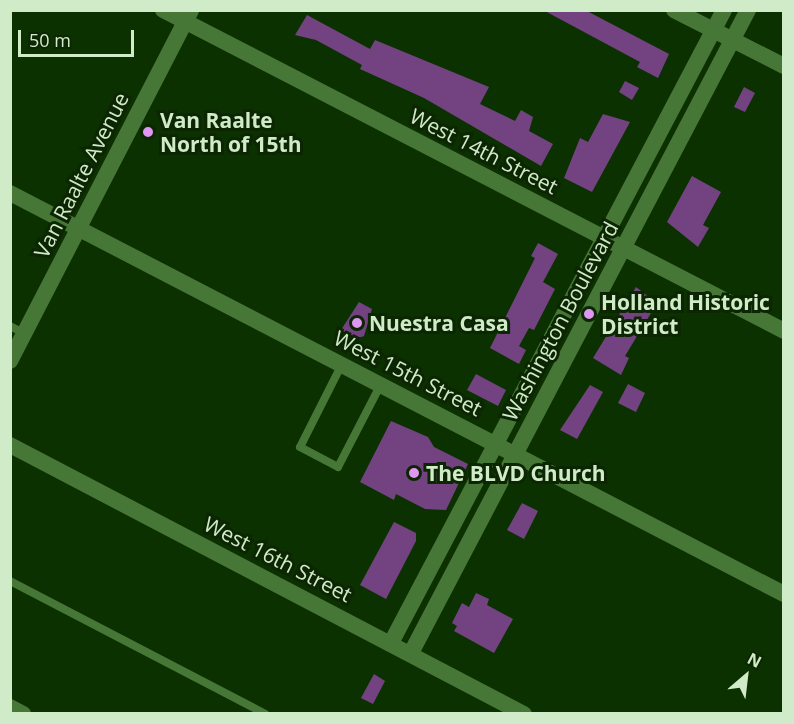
<!DOCTYPE html>
<style>
body{margin:0}
#map{position:relative;width:794px;height:724px;overflow:hidden;background:#0c3100;font-family:"Open Sans",sans-serif}
div>[style]{position:absolute}
[style*='--x']{left:calc(var(--x)*1px);top:calc(var(--y)*1px);width:calc(var(--w)*1px);rotate:calc(var(--a)*1deg)}
.building>*{inset:0;background:#724380}
.service>*{height:8px;margin:-4px;padding:0 4px;transform-origin:4px;border-radius:4px;background:#477736}
.minor>*{height:16px;margin:-8px;padding:0 8px;transform-origin:8px;border-radius:8px;background:#477736}
.tertiary>*{height:16px;margin:-8px;padding:0 8px;transform-origin:8px;border-radius:8px;background:#477736}
.dots>*{width:16px;height:16px;translate:-50% -50%;box-sizing:border-box;border:3px solid #0c2503;border-radius:50%}
span{translate:-50% -50%;white-space:nowrap;text-align:center;line-height:1.15;-webkit-text-stroke:6px #0c2503;paint-order:stroke}
.poi-label{font-size:21px;color:#d0ebc8;font-weight:700}
.left{translate:0 -50%;text-align:left}
.street-label{font-size:21px;color:#d0ebc8}
.frame{position:absolute;inset:0;border:12px solid #d0ebc8;pointer-events:none}
.north{position:absolute;left:716px;top:646px;width:60px;height:60px;-webkit-text-stroke:4px #0c2503;paint-order:stroke;rotate:28deg;font-size:16px;font-weight:700;line-height:24px;text-align:center;color:#d0ebc8}
.north::after{content:'';display:block;margin:auto;width:21px;height:27px;background:#d0ebc8;clip-path:polygon(50% 0,100% 100%,50% 72%,0 100%)}
.scale{position:absolute;left:18px;top:30px;width:116px;height:27px;box-sizing:border-box;border:3px solid #d0ebc8;border-top:0;padding-left:8px;font-size:18px;line-height:21px;white-space:nowrap;color:#d0ebc8;-webkit-text-stroke:4px #0c2503;paint-order:stroke}
</style>
<div id="map">
<div class="building">
<i style="clip-path:polygon(543px 10px,585px 10px,669px 54px,658px 78px,637px 67px,640px 62px)"></i>
<i style="clip-path:polygon(307px 15px,370px 49px,375px 40px,489px 87px,480px 104px,515px 121px,521px 110px,533px 117px,529px 131px,553px 144px,541px 166px,424px 98px,360px 69px,362px 65px,316px 40px,295px 35px)"></i>
<i style="clip-path:polygon(625px 81px,639px 88px,632px 100px,619px 92px)"></i>
<i style="clip-path:polygon(744px 87px,755px 93px,745px 112px,734px 107px)"></i>
<i style="clip-path:polygon(603px 114px,630px 122px,592px 192px,564px 178px,580px 138px,588px 142px)"></i>
<i style="clip-path:polygon(692px 176px,721px 192px,703px 225px,709px 228px,698px 247px,667px 222px)"></i>
<i style="clip-path:polygon(538px 243px,558px 254px,543px 282px,555px 289px,534px 330px,529px 328px,519px 346px,526px 350px,519px 364px,490px 348px,535px 258px,531px 256px)"></i>
<i style="clip-path:polygon(636px 287px,657px 303px,625px 356px,629px 358px,621px 375px,593px 358px)"></i>
<i style="clip-path:polygon(359px 302px,372px 309px,364px 336px,358px 338px,341px 330px)"></i>
<i style="clip-path:polygon(476px 374px,506px 390px,498px 406px,467px 390px)"></i>
<i style="clip-path:polygon(628px 384px,645px 393px,636px 412px,618px 403px)"></i>
<i style="clip-path:polygon(590px 385px,603px 392px,577px 439px,560px 430px)"></i>
<i style="clip-path:polygon(391px 421px,428px 437px,434px 447px,468px 464px,446px 510px,425px 509px,396px 494px,394px 500px,360px 482px)"></i>
<i style="clip-path:polygon(522px 503px,538px 511px,524px 539px,507px 530px)"></i>
<i style="clip-path:polygon(394px 522px,416px 533px,416px 541px,386px 599px,360px 585px)"></i>
<i style="clip-path:polygon(476px 593px,489px 599px,487px 605px,513px 619px,494px 653px,454px 631px,457px 626px,452px 623px,462px 603px,469px 607px)"></i>
<i style="clip-path:polygon(374px 674px,385px 681px,373px 704px,361px 698px)"></i>
</div>
<div class="service">
<i style="--x:10;--y:326;--w:17;--a:28"></i>
<i style="--x:342;--y:364;--w:93;--a:116.8"></i>
<i style="--x:300;--y:447;--w:43;--a:27.8"></i>
<i style="--x:338;--y:467;--w:93;--a:-62.6"></i>
<i style="--x:10;--y:581;--w:288;--a:27.5"></i>
</div>
<div class="minor">
<i style="--x:163;--y:10;--w:699;--a:27.33"></i>
<i style="--x:674;--y:10;--w:123;--a:27"></i>
<i style="--x:10;--y:193;--w:872;--a:27.39"></i>
<i style="--x:391;--y:643;--w:715;--a:-62.25"></i>
<i style="--x:411;--y:653;--w:726;--a:-62.34"></i>
</div>
<div class="tertiary">
<i style="--x:10;--y:361;--w:395;--a:-62.7"></i>
<i style="--x:10;--y:445;--w:580;--a:27.63"></i>
<i style="--x:10;--y:707;--w:15;--a:28"></i>
</div>
<div class="dots">
<i style="left:148px;top:132px;background:#de98f2"></i>
<i style="left:589px;top:314px;background:#de98f2"></i>
<i style="left:357px;top:323px;background:#de98f2"></i>
<i style="left:414px;top:473px;background:#de98f2"></i>
</div>
<div class="poi-label">
<span class="left" style="left:160px;top:132px">Van Raalte<br>North of 15th</span>
<span class="left" style="left:601px;top:314px">Holland Historic<br>District</span>
<span class="left" style="left:369px;top:323px">Nuestra Casa</span>
<span class="left" style="left:426px;top:473px">The BLVD Church</span>
</div>
<div class="street-label">
<span style="left:484px;top:151px;rotate:27deg">West 14th Street</span>
<span style="left:81px;top:175px;rotate:-63deg">Van Raalte Avenue</span>
<span style="left:560px;top:321px;rotate:-62deg">Washington Boulevard</span>
<span style="left:408px;top:373px;rotate:27deg">West 15th Street</span>
<span style="left:278px;top:559px;rotate:27deg">West 16th Street</span>
</div>
<div class="frame"></div>
<div class="north">N</div>
<div class="scale">50 m</div>
</div>
